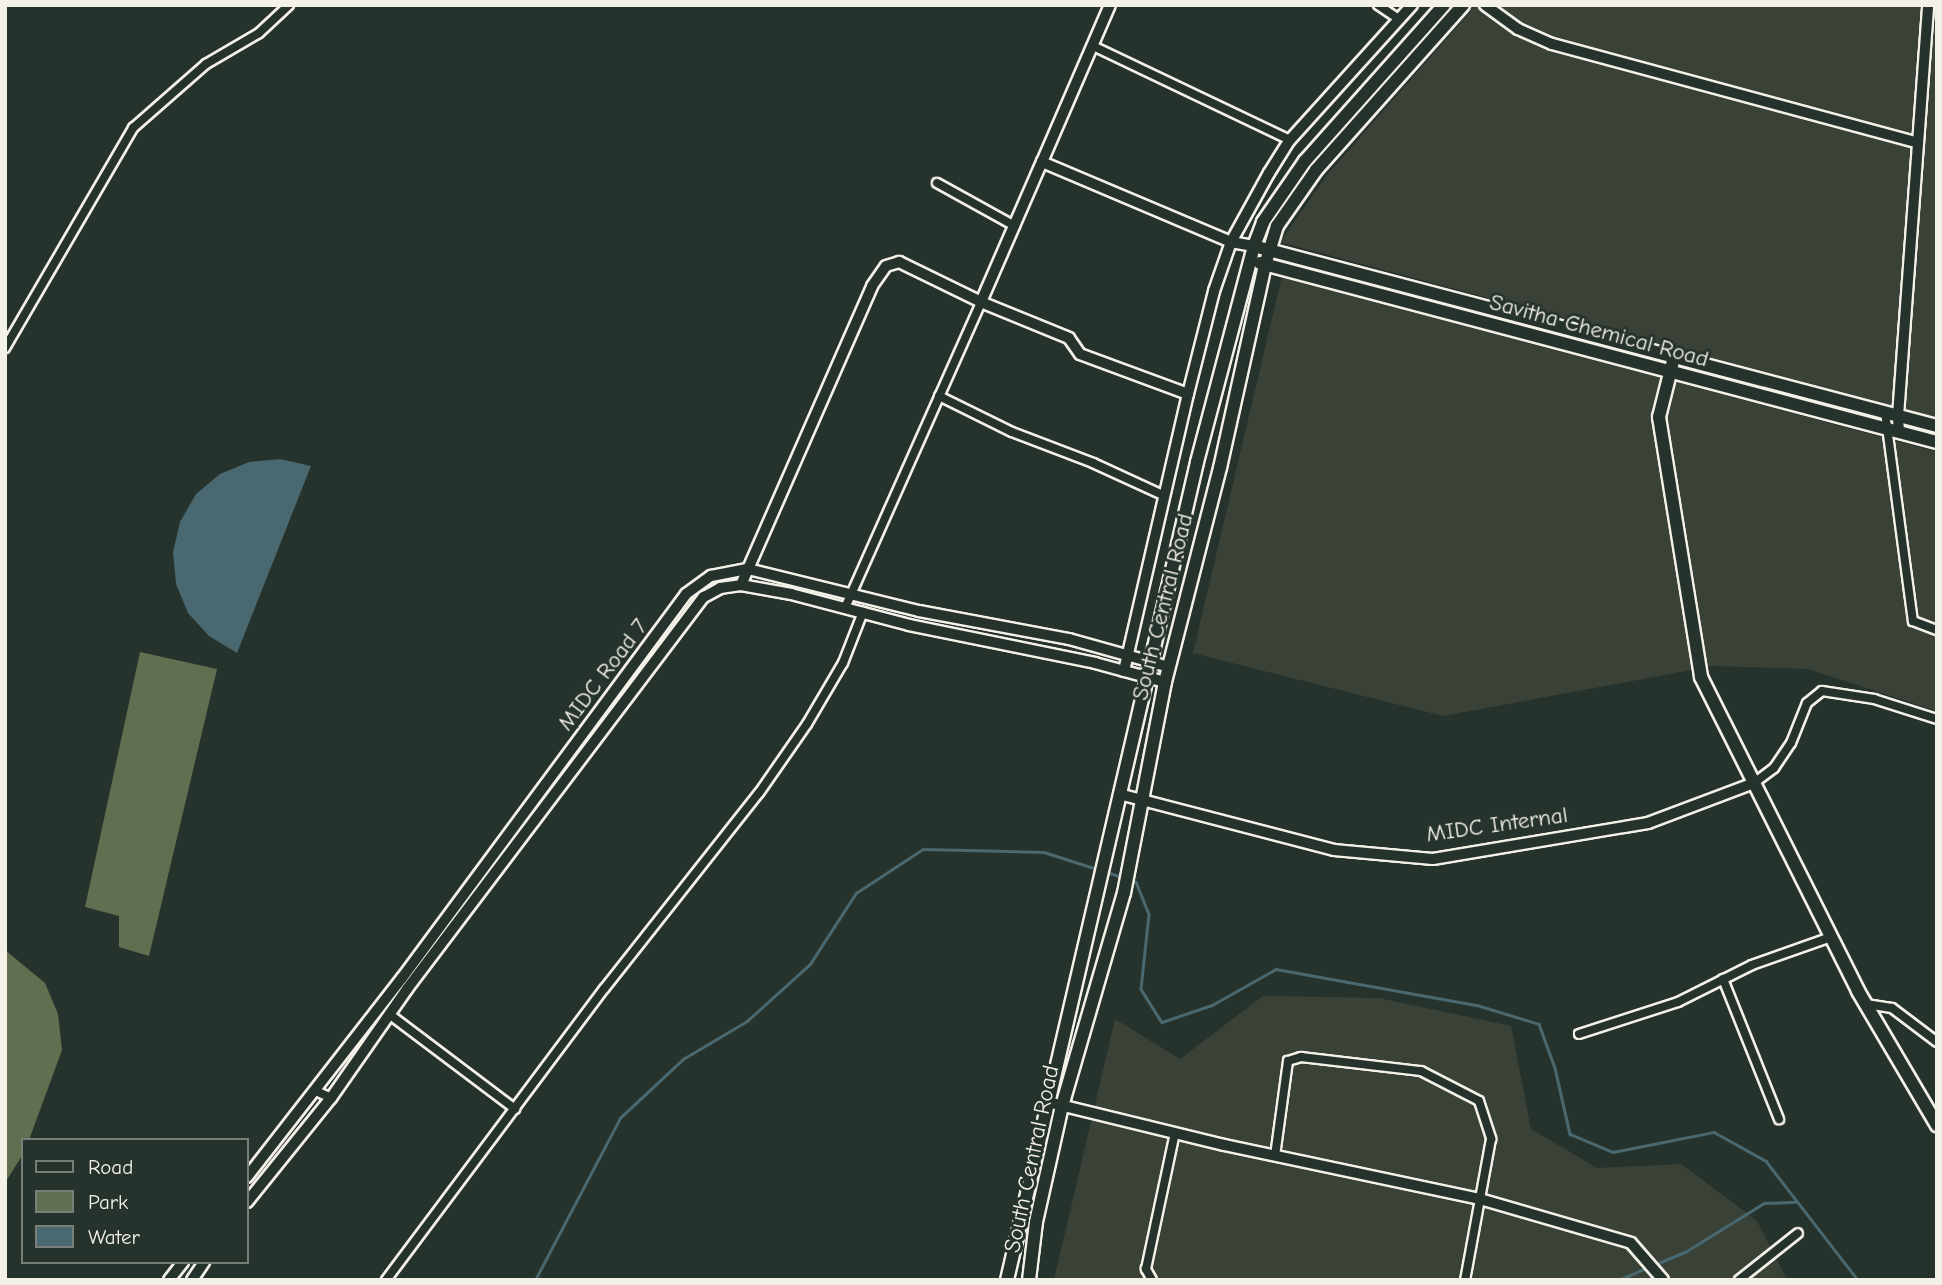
<!DOCTYPE html>
<style>
body{margin:0}
#map{position:relative;width:1942px;height:1285px;overflow:hidden;background:#26332d;font-family:"Comic Neue",sans-serif}
div>[style]{position:absolute}
[style*='--x']{left:calc(var(--x)*1px);top:calc(var(--y)*1px);width:calc(var(--w)*1px);rotate:calc(var(--a)*1deg)}
.built>*{inset:0;background:#3a4238}
.green>*{inset:0;background:#616f50}
.water>*{inset:0;background:#49686f}
.stream>*{height:2.5px;margin:-1.25px;padding:0 1.25px;transform-origin:1.25px;border-radius:1.25px;background:#49686f}
.roads{filter:drop-shadow(2px 0 #f4f1e8) drop-shadow(-2px 0 #f4f1e8) drop-shadow(0 2px #f4f1e8) drop-shadow(0 -2px #f4f1e8)}
.minor>*{height:8px;margin:-4px;padding:0 4px;transform-origin:4px;border-radius:4px;background:#26332d}
.tertiary>*{height:10px;margin:-5px;padding:0 5px;transform-origin:5px;border-radius:5px;background:#26332d}
.secondary>*{height:12px;margin:-6px;padding:0 6px;transform-origin:6px;border-radius:6px;background:#26332d}
span{translate:-50% -50%;white-space:nowrap;text-align:center;line-height:1.15;-webkit-text-stroke:6px #26332d;paint-order:stroke}
.street-label{font-size:23px;color:#f4f1e8}
.frame{position:absolute;inset:0;border:7px solid #f4f1e8;pointer-events:none}
.legend{position:absolute;left:21px;top:1138px;width:228px;height:126px;box-sizing:border-box;background:#26332d;border:2px solid #787f78;margin:0;padding:9px 12px;list-style:none;font-size:21px;color:#f4f1e8}
.legend li{display:flex;align-items:center;gap:14px;height:35px}
.legend b{width:35px;border:2px solid #787f78}
</style>
<div id="map">
<div class="built">
<i style="clip-path:polygon(1476px 5px,1937px 5px,1937px 418px,1280px 242px,1327px 175px)"></i>
<i style="clip-path:polygon(1282px 276px,1937px 452px,1937px 711px,1808px 669px,1713px 666px,1443px 716px,1193px 653px)"></i>
<i style="clip-path:polygon(1263px 996px,1379px 998px,1511px 1026px,1531px 1129px,1597px 1168px,1681px 1164px,1757px 1221px,1787px 1280px,1054px 1280px,1115px 1019px,1180px 1059px)"></i>
</div>
<div class="green">
<i style="clip-path:polygon(140px 652px,217px 669px,149px 956px,119px 947px,119px 916px,85px 907px)"></i>
<i style="clip-path:polygon(5px 950px,45px 983px,58px 1014px,62px 1050px,29px 1140px,23px 1140px,23px 1154px,5px 1183px)"></i>
</div>
<div class="water">
<i style="clip-path:polygon(280px 459px,311px 466px,237px 653px,209px 636px,188px 613px,176px 584px,173px 552px,180px 522px,196px 494px,220px 474px,249px 462px)"></i>
</div>
<div class="stream">
<i style="--x:1107;--y:872;--w:18;--a:19"></i>
<i style="--x:1130;--y:880;--w:6;--a:18"></i>
<i style="--x:1136;--y:882;--w:35;--a:68"></i>
<i style="--x:1149;--y:914;--w:75;--a:96.1"></i>
<i style="--x:1141;--y:989;--w:39;--a:58"></i>
<i style="--x:1162;--y:1022;--w:53;--a:-18.8"></i>
<i style="--x:1212;--y:1005;--w:73;--a:-29.4"></i>
<i style="--x:1276;--y:969;--w:204;--a:10.2"></i>
<i style="--x:1477;--y:1005;--w:65;--a:17"></i>
<i style="--x:1539;--y:1024;--w:47;--a:70"></i>
<i style="--x:1555;--y:1068;--w:68;--a:77.2"></i>
<i style="--x:1570;--y:1134;--w:47;--a:22.7"></i>
<i style="--x:1613;--y:1152;--w:103;--a:-11.2"></i>
<i style="--x:1714;--y:1132;--w:60;--a:29.1"></i>
<i style="--x:1766;--y:1161;--w:150;--a:52.3"></i>
<i style="--x:1654;--y:1265;--w:34;--a:-23"></i>
<i style="--x:1685;--y:1252;--w:93;--a:-31.8"></i>
<i style="--x:1764;--y:1203;--w:32;--a:-2"></i>
<i style="--x:535;--y:1280;--w:183;--a:-62.3"></i>
<i style="--x:620;--y:1118;--w:86;--a:-43.1"></i>
<i style="--x:683;--y:1059;--w:74;--a:-30.7"></i>
<i style="--x:747;--y:1021;--w:85;--a:-42.1"></i>
<i style="--x:810;--y:964;--w:85;--a:-57.1"></i>
<i style="--x:856;--y:893;--w:80;--a:-33.3"></i>
<i style="--x:923;--y:849;--w:121;--a:1.4"></i>
<i style="--x:1044;--y:852;--w:56;--a:17.8"></i>
<i style="--x:1619;--y:1280;--w:32;--a:-24"></i>
</div>
<div class="roads">
<div class="minor">
<i style="--x:1378;--y:5;--w:25;--a:34"></i>
<i style="--x:1093;--y:46;--w:218;--a:25.5"></i>
<i style="--x:937;--y:183;--w:89;--a:28.9"></i>
<i style="--x:5;--y:348;--w:255;--a:-59.8"></i>
<i style="--x:133;--y:128;--w:97;--a:-41.2"></i>
<i style="--x:206;--y:64;--w:61;--a:-30.3"></i>
<i style="--x:259;--y:33;--w:41;--a:-43"></i>
<i style="--x:939;--y:396;--w:81;--a:26.3"></i>
<i style="--x:1012;--y:432;--w:87;--a:20.9"></i>
<i style="--x:1093;--y:463;--w:77;--a:24.6"></i>
<i style="--x:1885;--y:412;--w:211;--a:82.4"></i>
<i style="--x:1913;--y:621;--w:26;--a:21"></i>
<i style="--x:845;--y:608;--w:335;--a:-66"></i>
<i style="--x:1754;--y:783;--w:25;--a:-37"></i>
<i style="--x:1774;--y:768;--w:30;--a:-56"></i>
<i style="--x:1791;--y:743;--w:43;--a:-68.2"></i>
<i style="--x:1807;--y:703;--w:19;--a:-39"></i>
<i style="--x:1822;--y:691;--w:53;--a:8.7"></i>
<i style="--x:1874;--y:699;--w:66;--a:17.6"></i>
<i style="--x:1723;--y:979;--w:151;--a:68.2"></i>
<i style="--x:1866;--y:1004;--w:26;--a:9"></i>
<i style="--x:1892;--y:1008;--w:56;--a:37.1"></i>
<i style="--x:389;--y:1014;--w:158;--a:37"></i>
<i style="--x:1579;--y:1034;--w:104;--a:-17.9"></i>
<i style="--x:1678;--y:1002;--w:83;--a:-26.6"></i>
<i style="--x:1752;--y:965;--w:84;--a:-19.5"></i>
<i style="--x:316;--y:1091;--w:17;--a:25"></i>
<i style="--x:1275;--y:1156;--w:96;--a:-82.2"></i>
<i style="--x:1288;--y:1061;--w:14;--a:-17"></i>
<i style="--x:1301;--y:1057;--w:121;--a:6.7"></i>
<i style="--x:1421;--y:1071;--w:65;--a:27.3"></i>
<i style="--x:1479;--y:1101;--w:40;--a:72"></i>
<i style="--x:1491;--y:1139;--w:143;--a:100.4"></i>
<i style="--x:386;--y:1280;--w:364;--a:-53.2"></i>
<i style="--x:604;--y:989;--w:250;--a:-51.7"></i>
<i style="--x:759;--y:793;--w:84;--a:-55.2"></i>
<i style="--x:807;--y:724;--w:71;--a:-59.5"></i>
<i style="--x:843;--y:663;--w:55;--a:-68.6"></i>
<i style="--x:1152;--y:1280;--w:13;--a:-119"></i>
<i style="--x:1146;--y:1269;--w:139;--a:-78"></i>
<i style="--x:1739;--y:1280;--w:75;--a:-38.5"></i>
</div>
<div class="tertiary">
<i style="--x:1485;--y:5;--w:41;--a:36"></i>
<i style="--x:1518;--y:29;--w:37;--a:24"></i>
<i style="--x:1552;--y:44;--w:379;--a:15.1"></i>
<i style="--x:1042;--y:162;--w:171;--a:-66.6"></i>
<i style="--x:1188;--y:394;--w:106;--a:-75.8"></i>
<i style="--x:1214;--y:291;--w:52;--a:-70.9"></i>
<i style="--x:1231;--y:242;--w:79;--a:-61.2"></i>
<i style="--x:1269;--y:173;--w:39;--a:-58"></i>
<i style="--x:1290;--y:140;--w:182;--a:-47.9"></i>
<i style="--x:1899;--y:432;--w:16;--a:-94"></i>
<i style="--x:1898;--y:416;--w:412;--a:-85.8"></i>
<i style="--x:741;--y:585;--w:326;--a:-66.3"></i>
<i style="--x:872;--y:286;--w:24;--a:-55"></i>
<i style="--x:886;--y:266;--w:14;--a:-17"></i>
<i style="--x:899;--y:262;--w:91;--a:26"></i>
<i style="--x:1124;--y:671;--w:284;--a:-77"></i>
<i style="--x:1188;--y:394;--w:115;--a:-159.7"></i>
<i style="--x:1080;--y:354;--w:19;--a:-125"></i>
<i style="--x:1069;--y:338;--w:95;--a:-157.8"></i>
<i style="--x:981;--y:302;--w:153;--a:-66.5"></i>
<i style="--x:1042;--y:162;--w:205;--a:22.9"></i>
<i style="--x:1231;--y:242;--w:23;--a:10"></i>
<i style="--x:1119;--y:794;--w:222;--a:14.6"></i>
<i style="--x:1334;--y:850;--w:99;--a:5.2"></i>
<i style="--x:1433;--y:859;--w:218;--a:-9.5"></i>
<i style="--x:1648;--y:823;--w:113;--a:-20.7"></i>
<i style="--x:1048;--y:1102;--w:181;--a:13.7"></i>
<i style="--x:1224;--y:1145;--w:262;--a:11.9"></i>
<i style="--x:1480;--y:1199;--w:157;--a:16.2"></i>
<i style="--x:1631;--y:1243;--w:49;--a:49.1"></i>
<i style="--x:247;--y:1177;--w:252;--a:-52.1"></i>
<i style="--x:402;--y:978;--w:478;--a:-53.5"></i>
<i style="--x:686;--y:594;--w:31;--a:-36"></i>
<i style="--x:711;--y:576;--w:38;--a:-11"></i>
<i style="--x:748;--y:569;--w:176;--a:13.8"></i>
<i style="--x:919;--y:611;--w:153;--a:10.6"></i>
<i style="--x:1069;--y:639;--w:104;--a:15.6"></i>
<i style="--x:247;--y:1202;--w:134;--a:-51.1"></i>
<i style="--x:331;--y:1098;--w:133;--a:-55.1"></i>
<i style="--x:407;--y:989;--w:492;--a:-52.9"></i>
<i style="--x:704;--y:597;--w:18;--a:-29"></i>
<i style="--x:720;--y:588;--w:21;--a:-8"></i>
<i style="--x:741;--y:585;--w:51;--a:10.2"></i>
<i style="--x:791;--y:594;--w:122;--a:14.7"></i>
<i style="--x:909;--y:625;--w:190;--a:11.5"></i>
<i style="--x:1095;--y:663;--w:73;--a:15.2"></i>
<i style="--x:169;--y:1280;--w:23;--a:-52"></i>
<i style="--x:192;--y:1280;--w:22;--a:-56"></i>
</div>
<div class="secondary">
<i style="--x:1261;--y:248;--w:699;--a:14.75"></i>
<i style="--x:1260;--y:263;--w:700;--a:14.81"></i>
<i style="--x:1674;--y:357;--w:62;--a:104"></i>
<i style="--x:1659;--y:417;--w:263;--a:80.8"></i>
<i style="--x:1701;--y:677;--w:351;--a:63.4"></i>
<i style="--x:1858;--y:991;--w:156;--a:59.5"></i>
<i style="--x:1007;--y:1280;--w:840;--a:-76.92"></i>
<i style="--x:1197;--y:462;--w:223;--a:-75.2"></i>
<i style="--x:1254;--y:246;--w:26;--a:-69"></i>
<i style="--x:1263;--y:222;--w:74;--a:-55.5"></i>
<i style="--x:1305;--y:161;--w:209;--a:-48.3"></i>
<i style="--x:1029;--y:1280;--w:58;--a:-83.1"></i>
<i style="--x:1036;--y:1222;--w:119;--a:-77.4"></i>
<i style="--x:1062;--y:1106;--w:222;--a:-73.8"></i>
<i style="--x:1124;--y:893;--w:215;--a:-79"></i>
<i style="--x:1165;--y:682;--w:221;--a:-75.6"></i>
<i style="--x:1220;--y:468;--w:208;--a:-77.5"></i>
<i style="--x:1265;--y:265;--w:41;--a:-72.9"></i>
<i style="--x:1277;--y:226;--w:68;--a:-55.1"></i>
<i style="--x:1316;--y:170;--w:221;--a:-48.3"></i>
</div>
</div>
<div class="street-label">
<span style="left:1599px;top:331px;rotate:15deg">Savitha Chemical Road</span>
<span style="left:1163px;top:607px;rotate:-76deg">South Central Road</span>
<span style="left:603px;top:675px;rotate:-53deg">MIDC Road 7</span>
<span style="left:1497px;top:825px;rotate:-8deg">MIDC Internal</span>
<span style="left:1032px;top:1159px;rotate:-78deg">South Central Road</span>
</div>
<div class="frame"></div>
<ul class="legend">
<li><b style="height:9px;background:#26332d"></b>Road</li>
<li><b style="height:19px;background:#616f50"></b>Park</li>
<li><b style="height:19px;background:#49686f"></b>Water</li>
</ul>
</div>
